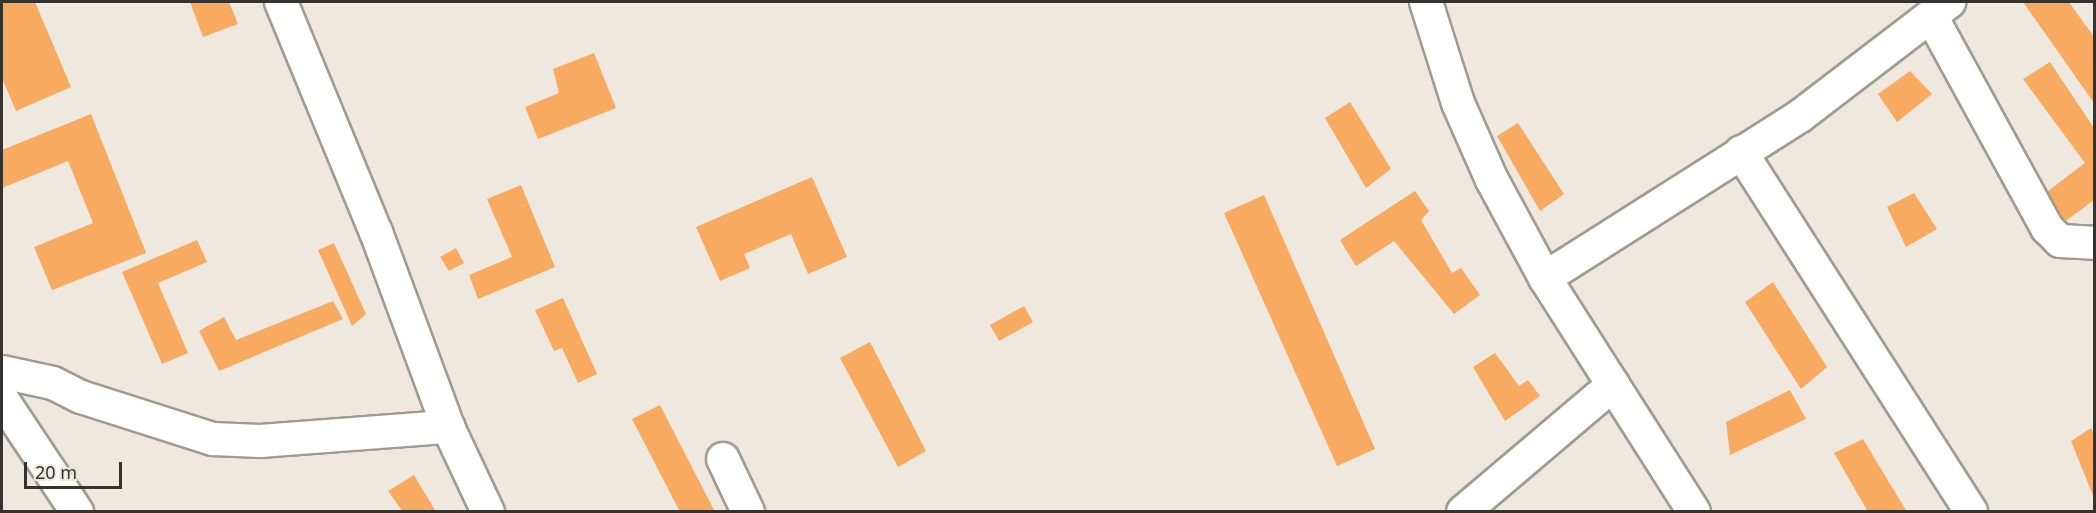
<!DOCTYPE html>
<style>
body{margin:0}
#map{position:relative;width:2096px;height:513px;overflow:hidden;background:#eee8de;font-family:"Noto Sans",sans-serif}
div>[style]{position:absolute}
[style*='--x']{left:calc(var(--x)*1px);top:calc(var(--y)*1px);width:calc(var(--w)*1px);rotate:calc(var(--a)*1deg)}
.building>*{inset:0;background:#f8aa60}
.roads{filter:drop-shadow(2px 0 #a09b91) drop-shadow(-2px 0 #a09b91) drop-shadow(0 2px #a09b91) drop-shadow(0 -2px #a09b91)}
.minor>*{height:32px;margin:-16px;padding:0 16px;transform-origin:16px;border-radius:16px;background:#fff}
span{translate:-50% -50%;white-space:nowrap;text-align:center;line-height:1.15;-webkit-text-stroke:5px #eee8de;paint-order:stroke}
.frame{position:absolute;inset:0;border:3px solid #35332f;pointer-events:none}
.scale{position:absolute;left:24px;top:462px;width:98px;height:27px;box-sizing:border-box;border:3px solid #35332f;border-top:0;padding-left:8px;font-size:18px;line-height:21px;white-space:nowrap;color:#35332f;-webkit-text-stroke:4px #eee8de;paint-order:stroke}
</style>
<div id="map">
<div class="building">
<i style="clip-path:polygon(2px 2px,35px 2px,71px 87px,16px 111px,2px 78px)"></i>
<i style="clip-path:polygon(190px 2px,229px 2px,238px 24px,203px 37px)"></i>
<i style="clip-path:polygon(2023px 2px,2069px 2px,2094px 37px,2094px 103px)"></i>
<i style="clip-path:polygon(594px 53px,616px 108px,538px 139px,525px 107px,559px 93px,553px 69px)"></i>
<i style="clip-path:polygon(2050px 62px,2094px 128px,2094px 200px,2056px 228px,2044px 194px,2085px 163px,2023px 79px)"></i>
<i style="clip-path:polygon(1910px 71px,1932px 94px,1897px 122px,1878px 94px)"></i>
<i style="clip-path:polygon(1350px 102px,1391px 169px,1366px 188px,1325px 118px)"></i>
<i style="clip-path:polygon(91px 114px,146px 253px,52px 290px,34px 247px,93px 223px,68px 161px,2px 188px,2px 150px)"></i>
<i style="clip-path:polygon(1518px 123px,1564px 194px,1540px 211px,1497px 136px)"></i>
<i style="clip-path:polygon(812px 177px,847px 257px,808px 274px,791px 234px,744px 254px,750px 268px,720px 281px,696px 227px)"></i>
<i style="clip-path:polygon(521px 185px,555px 267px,478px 299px,469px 275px,512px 257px,487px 199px)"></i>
<i style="clip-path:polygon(1415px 191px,1429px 211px,1421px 220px,1452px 273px,1461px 268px,1480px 295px,1454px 314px,1394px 241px,1356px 266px,1340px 240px)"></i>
<i style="clip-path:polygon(1914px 193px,1937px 229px,1906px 247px,1887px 207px)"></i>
<i style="clip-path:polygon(1264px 195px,1375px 449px,1337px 466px,1224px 213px)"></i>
<i style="clip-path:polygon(197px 240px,207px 262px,158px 283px,188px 353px,162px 364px,122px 272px)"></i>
<i style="clip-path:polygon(334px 243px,366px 314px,352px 326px,318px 250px)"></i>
<i style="clip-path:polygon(456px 248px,464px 263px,449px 271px,440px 257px)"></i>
<i style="clip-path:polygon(1773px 282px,1827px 367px,1801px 389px,1745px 302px)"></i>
<i style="clip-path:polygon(563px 298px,597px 374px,578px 383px,562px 348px,554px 351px,535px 310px)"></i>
<i style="clip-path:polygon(333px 301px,343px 319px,219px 371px,199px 331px,224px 317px,236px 340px)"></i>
<i style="clip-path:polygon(1024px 306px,1033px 322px,999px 341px,990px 325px)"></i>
<i style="clip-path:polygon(870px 342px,926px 451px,898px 467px,840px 358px)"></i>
<i style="clip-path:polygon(1495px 353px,1519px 386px,1528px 380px,1540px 396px,1505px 421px,1473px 367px)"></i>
<i style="clip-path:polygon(1790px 390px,1806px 419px,1730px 455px,1726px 422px)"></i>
<i style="clip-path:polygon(660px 405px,715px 512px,680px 512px,632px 419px)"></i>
<i style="clip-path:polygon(2091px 428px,2094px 434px,2094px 498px,2071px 441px)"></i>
<i style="clip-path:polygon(1863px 439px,1907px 512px,1868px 512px,1834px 453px)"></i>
<i style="clip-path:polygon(414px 475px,436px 512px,403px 512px,388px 491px)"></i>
</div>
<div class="roads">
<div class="minor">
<i style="--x:281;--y:2;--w:249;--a:67.6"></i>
<i style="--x:376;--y:232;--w:208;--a:69.7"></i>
<i style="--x:448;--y:427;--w:94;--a:64.8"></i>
<i style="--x:1426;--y:2;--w:106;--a:72.4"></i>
<i style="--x:1458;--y:103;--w:84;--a:66.2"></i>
<i style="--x:1492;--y:180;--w:111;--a:61.6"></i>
<i style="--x:1545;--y:278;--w:277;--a:57.5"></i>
<i style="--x:1931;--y:16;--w:242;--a:61.3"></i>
<i style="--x:2047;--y:228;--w:18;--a:45"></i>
<i style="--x:2060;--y:241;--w:34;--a:3"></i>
<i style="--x:1741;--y:152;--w:427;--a:57.4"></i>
<i style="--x:1545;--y:278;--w:302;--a:-32.4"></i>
<i style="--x:1800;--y:116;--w:188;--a:-37.4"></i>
<i style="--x:2;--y:372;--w:52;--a:12.2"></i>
<i style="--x:53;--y:383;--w:31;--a:27"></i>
<i style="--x:81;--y:397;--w:139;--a:17.7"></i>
<i style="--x:213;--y:439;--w:47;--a:2.4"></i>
<i style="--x:260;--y:441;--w:189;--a:-4.3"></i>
<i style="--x:2;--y:399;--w:136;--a:56.4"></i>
<i style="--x:723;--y:459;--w:59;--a:64.7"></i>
<i style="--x:1463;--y:512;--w:197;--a:-40.3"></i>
</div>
</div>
<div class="frame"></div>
<div class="scale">20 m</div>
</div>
